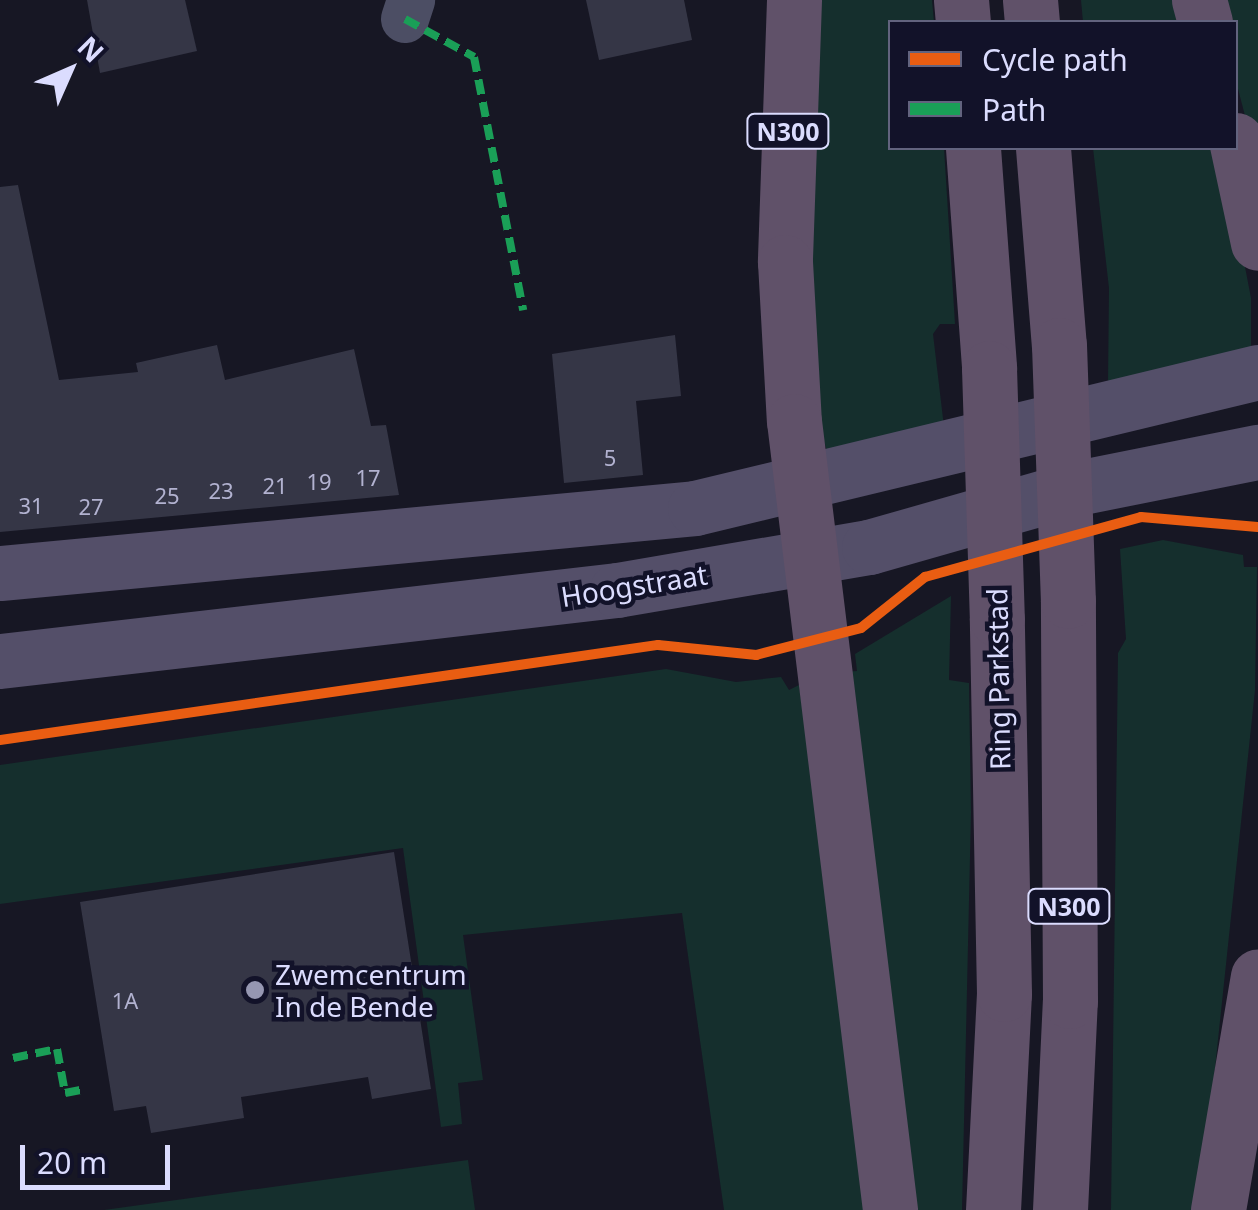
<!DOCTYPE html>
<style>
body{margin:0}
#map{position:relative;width:1258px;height:1210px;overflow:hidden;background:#171724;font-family:"Noto Sans",sans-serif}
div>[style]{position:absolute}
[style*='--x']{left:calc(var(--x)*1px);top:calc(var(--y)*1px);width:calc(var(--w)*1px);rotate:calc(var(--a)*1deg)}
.green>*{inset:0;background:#152f2d}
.building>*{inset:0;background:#353646}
.minor>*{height:48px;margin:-24px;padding:0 24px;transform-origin:24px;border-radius:24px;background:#4c4e64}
.major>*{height:55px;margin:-27.5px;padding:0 27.5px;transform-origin:27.5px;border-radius:27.5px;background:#544f69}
.highway>*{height:55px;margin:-27.5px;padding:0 27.5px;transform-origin:27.5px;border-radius:27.5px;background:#605169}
.highway-bridge>*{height:55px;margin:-27.5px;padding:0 27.5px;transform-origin:27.5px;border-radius:27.5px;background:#605169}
.quiet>*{height:8px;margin-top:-4px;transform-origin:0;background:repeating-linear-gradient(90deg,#1a9f57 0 15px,transparent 0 23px)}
.cycleway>*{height:10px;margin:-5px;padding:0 5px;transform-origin:5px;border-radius:5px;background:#e95d12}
.dots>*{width:28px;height:28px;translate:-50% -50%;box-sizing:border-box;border:5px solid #121229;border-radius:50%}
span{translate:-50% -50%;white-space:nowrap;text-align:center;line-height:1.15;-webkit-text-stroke:9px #121229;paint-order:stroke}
.number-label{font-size:22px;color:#b2b2d0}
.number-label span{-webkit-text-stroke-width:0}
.shield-label span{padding:2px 8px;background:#121229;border:2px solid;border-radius:8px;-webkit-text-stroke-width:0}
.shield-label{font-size:25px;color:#dbdcfe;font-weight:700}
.street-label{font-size:28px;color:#dbdcfe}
.poi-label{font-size:28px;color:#dbdcfe}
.left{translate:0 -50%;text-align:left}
.legend{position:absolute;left:888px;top:20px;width:350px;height:130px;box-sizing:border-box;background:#121229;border:2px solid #62637e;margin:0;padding:12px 18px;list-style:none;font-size:30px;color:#dbdcfe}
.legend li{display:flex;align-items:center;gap:20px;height:50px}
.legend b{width:50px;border:2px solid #62637e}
.north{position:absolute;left:20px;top:20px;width:100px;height:100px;-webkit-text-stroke:8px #121229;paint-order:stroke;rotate:45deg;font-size:28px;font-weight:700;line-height:40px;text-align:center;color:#dbdcfe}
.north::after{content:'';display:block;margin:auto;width:35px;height:45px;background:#dbdcfe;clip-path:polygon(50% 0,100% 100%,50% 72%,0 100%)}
.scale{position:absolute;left:20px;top:1145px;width:150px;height:45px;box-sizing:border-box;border:5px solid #dbdcfe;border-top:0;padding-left:12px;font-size:30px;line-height:35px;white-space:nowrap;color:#dbdcfe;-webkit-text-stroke:8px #121229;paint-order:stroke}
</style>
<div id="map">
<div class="green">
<i style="clip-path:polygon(817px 0,932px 0,934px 22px,890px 22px,890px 148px,944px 148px,955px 324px,940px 324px,933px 334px,944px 427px,830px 460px,820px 429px,811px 254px)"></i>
<i style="clip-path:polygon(1081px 0,1183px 0,1190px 22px,1083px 22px)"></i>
<i style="clip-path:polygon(1214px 0,1258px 0,1258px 166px,1236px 81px,1236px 22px,1220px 22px)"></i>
<i style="clip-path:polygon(1093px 148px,1222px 148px,1251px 298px,1251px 351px,1108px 383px,1109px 288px)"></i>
<i style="clip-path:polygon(1163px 540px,1243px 555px,1244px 567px,1257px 567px,1255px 690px,1200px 1210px,1111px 1210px,1118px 653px,1126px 639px,1120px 549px)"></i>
<i style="clip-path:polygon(951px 596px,949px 680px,969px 683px,971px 812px,962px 1210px,904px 1210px,844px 672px,857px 671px,855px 654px)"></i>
<i style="clip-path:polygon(666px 669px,736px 682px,781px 677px,789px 690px,799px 685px,875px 1210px,724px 1210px,682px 913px,463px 935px,483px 1080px,458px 1083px,462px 1124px,441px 1127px,403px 848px,0 904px,0 765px)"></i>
<i style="clip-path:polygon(468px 1160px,475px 1210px,104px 1210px)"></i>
</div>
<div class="building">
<i style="clip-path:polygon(87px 0,185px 0,197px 51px,100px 73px)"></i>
<i style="clip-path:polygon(586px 0,684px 0,692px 40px,599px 60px)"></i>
<i style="clip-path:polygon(18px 185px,59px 380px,138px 372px,136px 363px,217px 345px,225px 380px,354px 349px,371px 426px,386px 425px,399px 495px,0 532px,0 187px)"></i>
<i style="clip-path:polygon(675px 335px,681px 396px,636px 401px,643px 475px,564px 483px,552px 354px)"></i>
<i style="clip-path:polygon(394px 852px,431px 1089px,372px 1099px,368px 1077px,241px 1097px,244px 1118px,151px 1133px,146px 1106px,114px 1111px,80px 902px)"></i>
</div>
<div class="minor">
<i style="--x:405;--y:19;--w:20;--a:-72"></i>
</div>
<div class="major">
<i style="--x:0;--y:573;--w:698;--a:-5.34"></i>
<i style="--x:695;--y:508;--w:579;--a:-13.58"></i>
<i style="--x:0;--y:661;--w:621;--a:-6.56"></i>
<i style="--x:617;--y:590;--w:256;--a:-9.7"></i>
<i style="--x:869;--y:547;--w:211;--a:-15.9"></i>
<i style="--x:1072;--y:489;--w:190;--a:-11.3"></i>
</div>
<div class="highway">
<i style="--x:794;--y:0;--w:262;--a:92"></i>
<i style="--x:785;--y:262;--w:159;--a:86.8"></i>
<i style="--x:794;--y:421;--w:795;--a:83.06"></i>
<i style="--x:961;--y:0;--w:22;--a:85"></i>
<i style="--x:1030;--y:0;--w:22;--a:85"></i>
<i style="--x:1199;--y:0;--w:23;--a:75"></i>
<i style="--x:1236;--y:140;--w:105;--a:77.9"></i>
<i style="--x:973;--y:148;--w:221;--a:85.8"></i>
<i style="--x:1043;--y:148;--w:198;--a:85.4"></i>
<i style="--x:993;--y:1210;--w:216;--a:-87.1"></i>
<i style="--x:1004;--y:994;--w:375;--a:-91.1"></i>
<i style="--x:1060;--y:1210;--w:209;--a:-87.3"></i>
<i style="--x:1070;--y:1001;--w:400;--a:-90.3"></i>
<i style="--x:1218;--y:1210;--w:237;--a:-80.3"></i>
</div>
<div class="highway-bridge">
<i style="--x:1059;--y:345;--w:256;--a:88"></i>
<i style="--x:989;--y:368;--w:251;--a:88.2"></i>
</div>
<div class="quiet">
<i style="--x:405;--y:19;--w:79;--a:28.8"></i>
<i style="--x:474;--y:57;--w:258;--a:79"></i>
<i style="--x:13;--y:1058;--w:45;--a:-11.6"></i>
<i style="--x:57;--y:1049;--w:45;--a:79.7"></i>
<i style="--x:65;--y:1093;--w:21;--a:-11"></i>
</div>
<div class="cycleway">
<i style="--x:0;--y:740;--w:665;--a:-8.22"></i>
<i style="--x:658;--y:645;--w:99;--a:5.8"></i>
<i style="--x:756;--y:655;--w:108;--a:-14.4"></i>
<i style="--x:861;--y:628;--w:82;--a:-38.6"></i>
<i style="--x:925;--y:577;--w:224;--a:-15.5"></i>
<i style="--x:1141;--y:517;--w:117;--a:4.9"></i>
</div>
<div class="dots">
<i style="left:255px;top:990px;background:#9697b2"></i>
</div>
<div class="number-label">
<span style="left:610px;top:458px">5</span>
<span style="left:368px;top:478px">17</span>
<span style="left:319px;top:482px">19</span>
<span style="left:275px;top:486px">21</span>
<span style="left:221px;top:491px">23</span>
<span style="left:167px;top:496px">25</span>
<span style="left:31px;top:506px">31</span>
<span style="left:91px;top:507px">27</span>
<span style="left:125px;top:1001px">1A</span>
</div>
<div class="shield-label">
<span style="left:788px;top:131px">N300</span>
<span style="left:1069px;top:906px">N300</span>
</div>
<div class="street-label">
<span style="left:634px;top:585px;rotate:-9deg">Hoogstraat</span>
<span style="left:998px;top:679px;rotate:-91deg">Ring Parkstad</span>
</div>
<div class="poi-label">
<span class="left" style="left:275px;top:990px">Zwemcentrum<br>In de Bende</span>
</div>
<ul class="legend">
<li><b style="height:12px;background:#e95d12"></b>Cycle path</li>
<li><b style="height:12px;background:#1a9f57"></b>Path</li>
</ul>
<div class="north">N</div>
<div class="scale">20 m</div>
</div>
